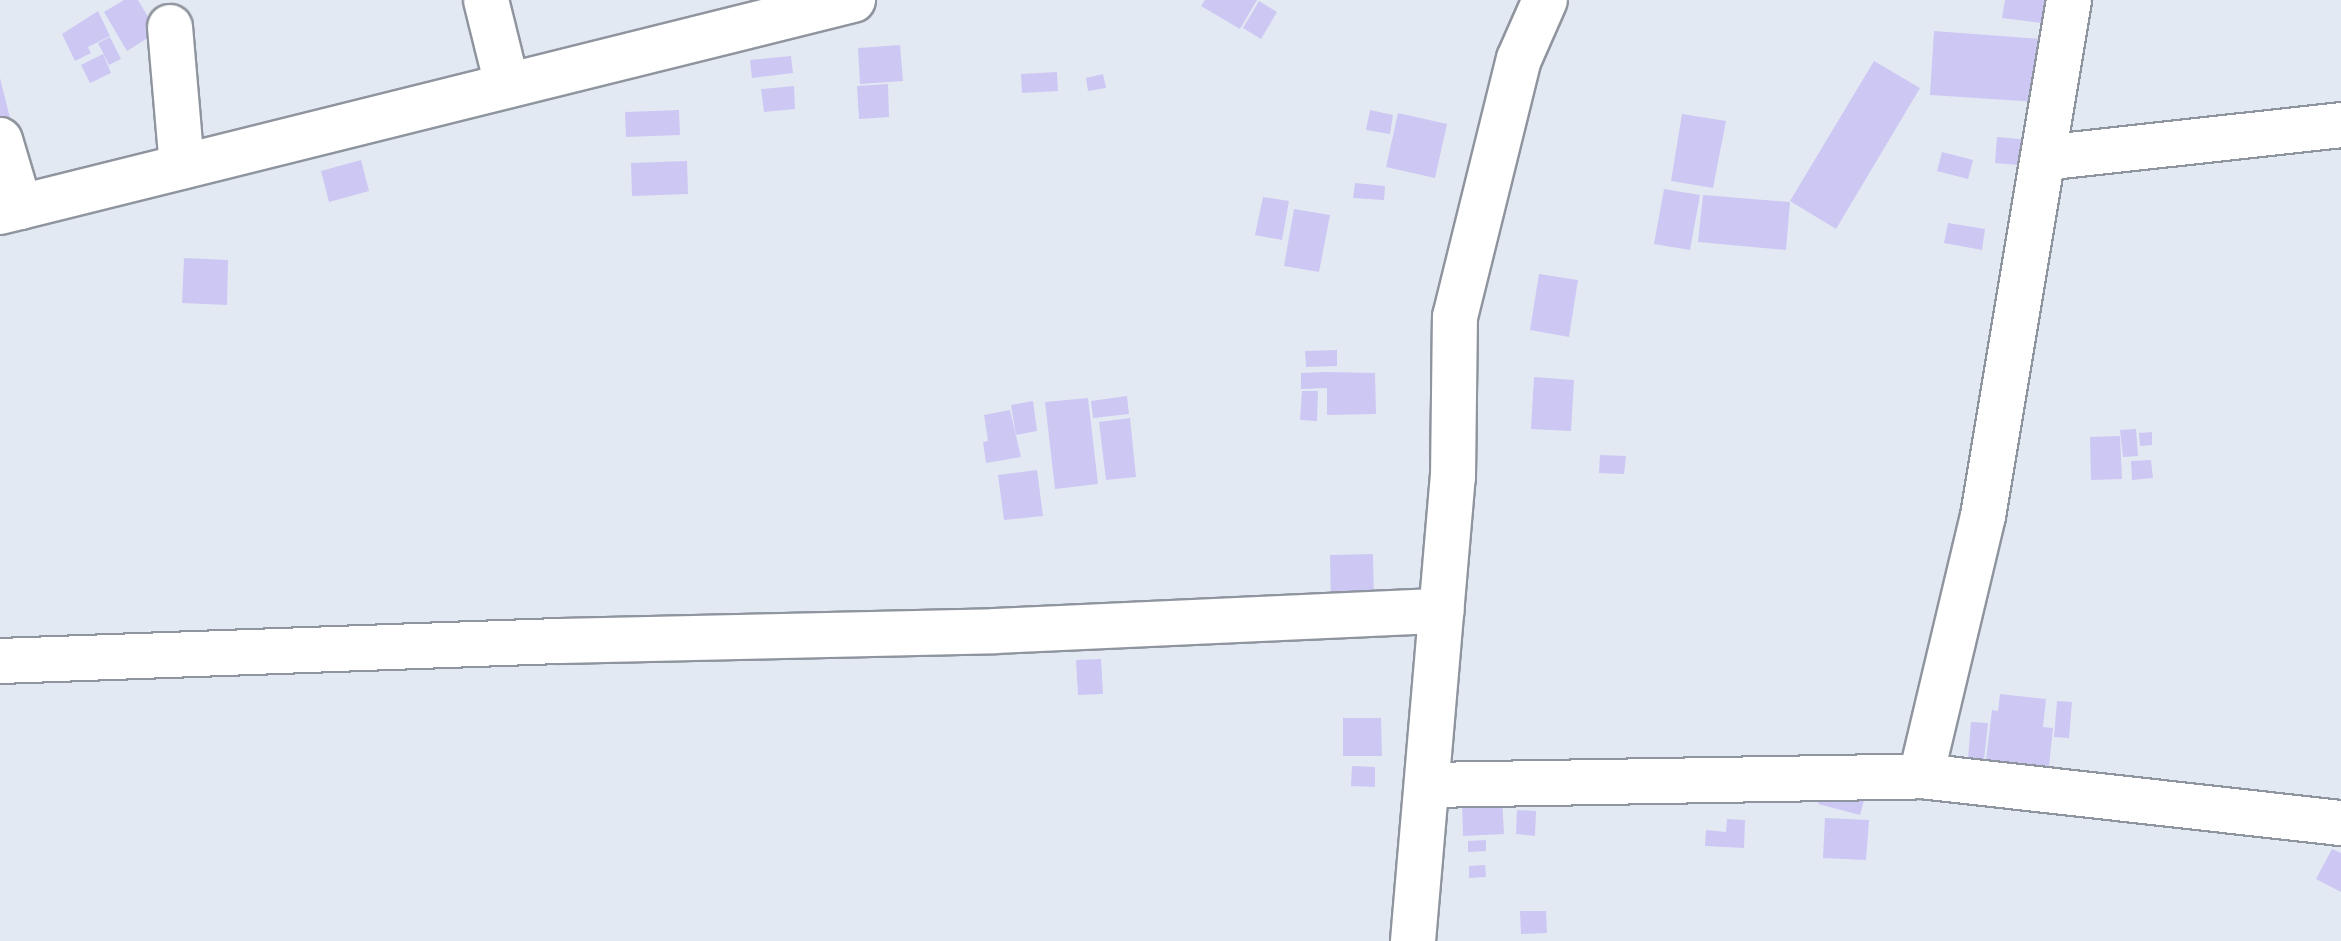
<!DOCTYPE html>
<style>
body{margin:0}
#map{position:relative;width:2341px;height:941px;overflow:hidden;background:#e3e9f3;font-family:Quicksand,sans-serif}
div>[style]{position:absolute}
[style*='--x']{left:calc(var(--x)*1px);top:calc(var(--y)*1px);width:calc(var(--w)*1px);rotate:calc(var(--a)*1deg)}
.building>*{inset:0;background:#cdc7f3}
.roads{filter:drop-shadow(2px 0 #8f959e) drop-shadow(-2px 0 #8f959e) drop-shadow(0 2px #8f959e) drop-shadow(0 -2px #8f959e)}
.minor>*{height:44px;margin:-22px;padding:0 22px;transform-origin:22px;border-radius:22px;background:#fff}
span{translate:-50% -50%;white-space:nowrap;text-align:center;line-height:1.15;-webkit-text-stroke:6px #fff;paint-order:stroke}
</style>
<div id="map">
<div class="building">
<i style="clip-path:polygon(124px 0,138px 0,157px 32px,127px 51px,104px 12px)"></i>
<i style="clip-path:polygon(1205px 0,1257px 0,1240px 29px,1201px 6px)"></i>
<i style="clip-path:polygon(2005px 0,2052px 0,2049px 24px,2002px 18px)"></i>
<i style="clip-path:polygon(1259px 1px,1277px 12px,1261px 39px,1243px 28px)"></i>
<i style="clip-path:polygon(98px 11px,110px 36px,88px 47px,91px 53px,75px 61px,62px 34px)"></i>
<i style="clip-path:polygon(1934px 31px,2041px 39px,2036px 102px,1930px 95px)"></i>
<i style="clip-path:polygon(110px 37px,121px 59px,109px 65px,98px 43px)"></i>
<i style="clip-path:polygon(900px 45px,903px 81px,860px 84px,858px 48px)"></i>
<i style="clip-path:polygon(103px 54px,111px 73px,90px 83px,81px 65px)"></i>
<i style="clip-path:polygon(791px 56px,793px 73px,752px 78px,750px 60px)"></i>
<i style="clip-path:polygon(1874px 61px,1920px 88px,1836px 229px,1790px 201px)"></i>
<i style="clip-path:polygon(1057px 72px,1058px 91px,1022px 93px,1021px 74px)"></i>
<i style="clip-path:polygon(1103px 74px,1106px 88px,1088px 91px,1086px 78px)"></i>
<i style="clip-path:polygon(0 78px,10px 118px,0 120px)"></i>
<i style="clip-path:polygon(888px 84px,889px 117px,859px 119px,857px 86px)"></i>
<i style="clip-path:polygon(794px 86px,795px 109px,764px 112px,761px 89px)"></i>
<i style="clip-path:polygon(679px 110px,680px 135px,626px 137px,625px 112px)"></i>
<i style="clip-path:polygon(1370px 110px,1393px 115px,1390px 134px,1366px 130px)"></i>
<i style="clip-path:polygon(1398px 113px,1447px 124px,1435px 178px,1386px 167px)"></i>
<i style="clip-path:polygon(1682px 114px,1726px 121px,1713px 188px,1671px 181px)"></i>
<i style="clip-path:polygon(1997px 137px,2031px 140px,2029px 166px,1995px 163px)"></i>
<i style="clip-path:polygon(1942px 152px,1973px 160px,1968px 179px,1937px 171px)"></i>
<i style="clip-path:polygon(361px 160px,369px 191px,329px 202px,321px 171px)"></i>
<i style="clip-path:polygon(687px 161px,688px 194px,632px 196px,631px 163px)"></i>
<i style="clip-path:polygon(1355px 183px,1385px 186px,1384px 200px,1353px 198px)"></i>
<i style="clip-path:polygon(1664px 189px,1700px 195px,1690px 250px,1654px 244px)"></i>
<i style="clip-path:polygon(1703px 195px,1790px 202px,1786px 250px,1698px 242px)"></i>
<i style="clip-path:polygon(1263px 197px,1289px 201px,1282px 240px,1255px 235px)"></i>
<i style="clip-path:polygon(1294px 209px,1330px 215px,1319px 272px,1284px 266px)"></i>
<i style="clip-path:polygon(1948px 223px,1985px 229px,1982px 250px,1944px 243px)"></i>
<i style="clip-path:polygon(184px 258px,228px 260px,227px 305px,182px 303px)"></i>
<i style="clip-path:polygon(1539px 274px,1578px 280px,1569px 337px,1530px 330px)"></i>
<i style="clip-path:polygon(1337px 350px,1337px 366px,1306px 367px,1305px 351px)"></i>
<i style="clip-path:polygon(1325px 372px,1375px 373px,1376px 414px,1327px 415px,1327px 388px,1301px 389px,1301px 373px)"></i>
<i style="clip-path:polygon(1534px 377px,1574px 380px,1571px 431px,1531px 429px)"></i>
<i style="clip-path:polygon(1302px 391px,1318px 391px,1317px 421px,1300px 420px)"></i>
<i style="clip-path:polygon(1127px 396px,1129px 414px,1093px 418px,1091px 401px)"></i>
<i style="clip-path:polygon(1088px 398px,1098px 484px,1055px 489px,1045px 402px)"></i>
<i style="clip-path:polygon(1033px 401px,1037px 431px,1016px 435px,1011px 405px)"></i>
<i style="clip-path:polygon(1010px 410px,1021px 457px,986px 463px,983px 442px,988px 441px,984px 415px)"></i>
<i style="clip-path:polygon(1130px 418px,1136px 477px,1106px 480px,1099px 422px)"></i>
<i style="clip-path:polygon(2136px 429px,2138px 456px,2123px 457px,2120px 430px)"></i>
<i style="clip-path:polygon(2152px 432px,2152px 445px,2140px 446px,2139px 433px)"></i>
<i style="clip-path:polygon(2120px 436px,2122px 479px,2091px 480px,2090px 437px)"></i>
<i style="clip-path:polygon(1600px 455px,1626px 456px,1624px 474px,1599px 473px)"></i>
<i style="clip-path:polygon(2151px 460px,2153px 478px,2132px 480px,2131px 461px)"></i>
<i style="clip-path:polygon(1037px 470px,1043px 516px,1004px 520px,998px 475px)"></i>
<i style="clip-path:polygon(1373px 554px,1374px 603px,1331px 605px,1330px 555px)"></i>
<i style="clip-path:polygon(1101px 659px,1103px 694px,1078px 695px,1076px 660px)"></i>
<i style="clip-path:polygon(2000px 694px,2046px 699px,2043px 727px,2053px 728px,2049px 766px,1986px 760px,1992px 710px,1998px 711px)"></i>
<i style="clip-path:polygon(2057px 701px,2072px 702px,2069px 738px,2054px 737px)"></i>
<i style="clip-path:polygon(1343px 718px,1381px 718px,1382px 756px,1343px 756px)"></i>
<i style="clip-path:polygon(1971px 722px,1988px 723px,1984px 760px,1968px 758px)"></i>
<i style="clip-path:polygon(1352px 766px,1375px 767px,1375px 787px,1351px 786px)"></i>
<i style="clip-path:polygon(1824px 781px,1866px 793px,1860px 815px,1818px 804px)"></i>
<i style="clip-path:polygon(1502px 797px,1504px 834px,1463px 836px,1462px 799px)"></i>
<i style="clip-path:polygon(1517px 810px,1536px 811px,1535px 836px,1516px 834px)"></i>
<i style="clip-path:polygon(1825px 818px,1869px 820px,1866px 860px,1823px 858px)"></i>
<i style="clip-path:polygon(1727px 819px,1745px 820px,1744px 848px,1705px 846px,1706px 830px,1726px 832px)"></i>
<i style="clip-path:polygon(1486px 840px,1486px 851px,1468px 852px,1468px 841px)"></i>
<i style="clip-path:polygon(2332px 849px,2341px 853px,2341px 892px,2316px 879px)"></i>
<i style="clip-path:polygon(1485px 865px,1486px 877px,1469px 878px,1469px 866px)"></i>
<i style="clip-path:polygon(1520px 911px,1546px 911px,1547px 933px,1521px 934px)"></i>
</div>
<div class="roads">
<div class="minor">
<i style="--x:486;--y:0;--w:88;--a:76.1"></i>
<i style="--x:170;--y:27;--w:140;--a:85.1"></i>
<i style="--x:0;--y:140;--w:70;--a:73.4"></i>
<i style="--x:2043;--y:158;--w:300;--a:-6.3"></i>
<i style="--x:0;--y:212;--w:879;--a:-13.96"></i>
<i style="--x:0;--y:661;--w:560;--a:-2.05"></i>
<i style="--x:560;--y:641;--w:435;--a:-1.3"></i>
<i style="--x:995;--y:631;--w:447;--a:-2.6"></i>
<i style="--x:1921;--y:776;--w:267;--a:-76.6"></i>
<i style="--x:1983;--y:516;--w:523;--a:-80.54"></i>
<i style="--x:1428;--y:785;--w:493;--a:-1"></i>
<i style="--x:1921;--y:776;--w:423;--a:6.4"></i>
<i style="--x:1413;--y:941;--w:466;--a:-85.1"></i>
<i style="--x:1453;--y:477;--w:160;--a:-89.3"></i>
<i style="--x:1455;--y:317;--w:266;--a:-76.1"></i>
<i style="--x:1519;--y:59;--w:64;--a:-66.2"></i>
</div>
</div>
</div>
